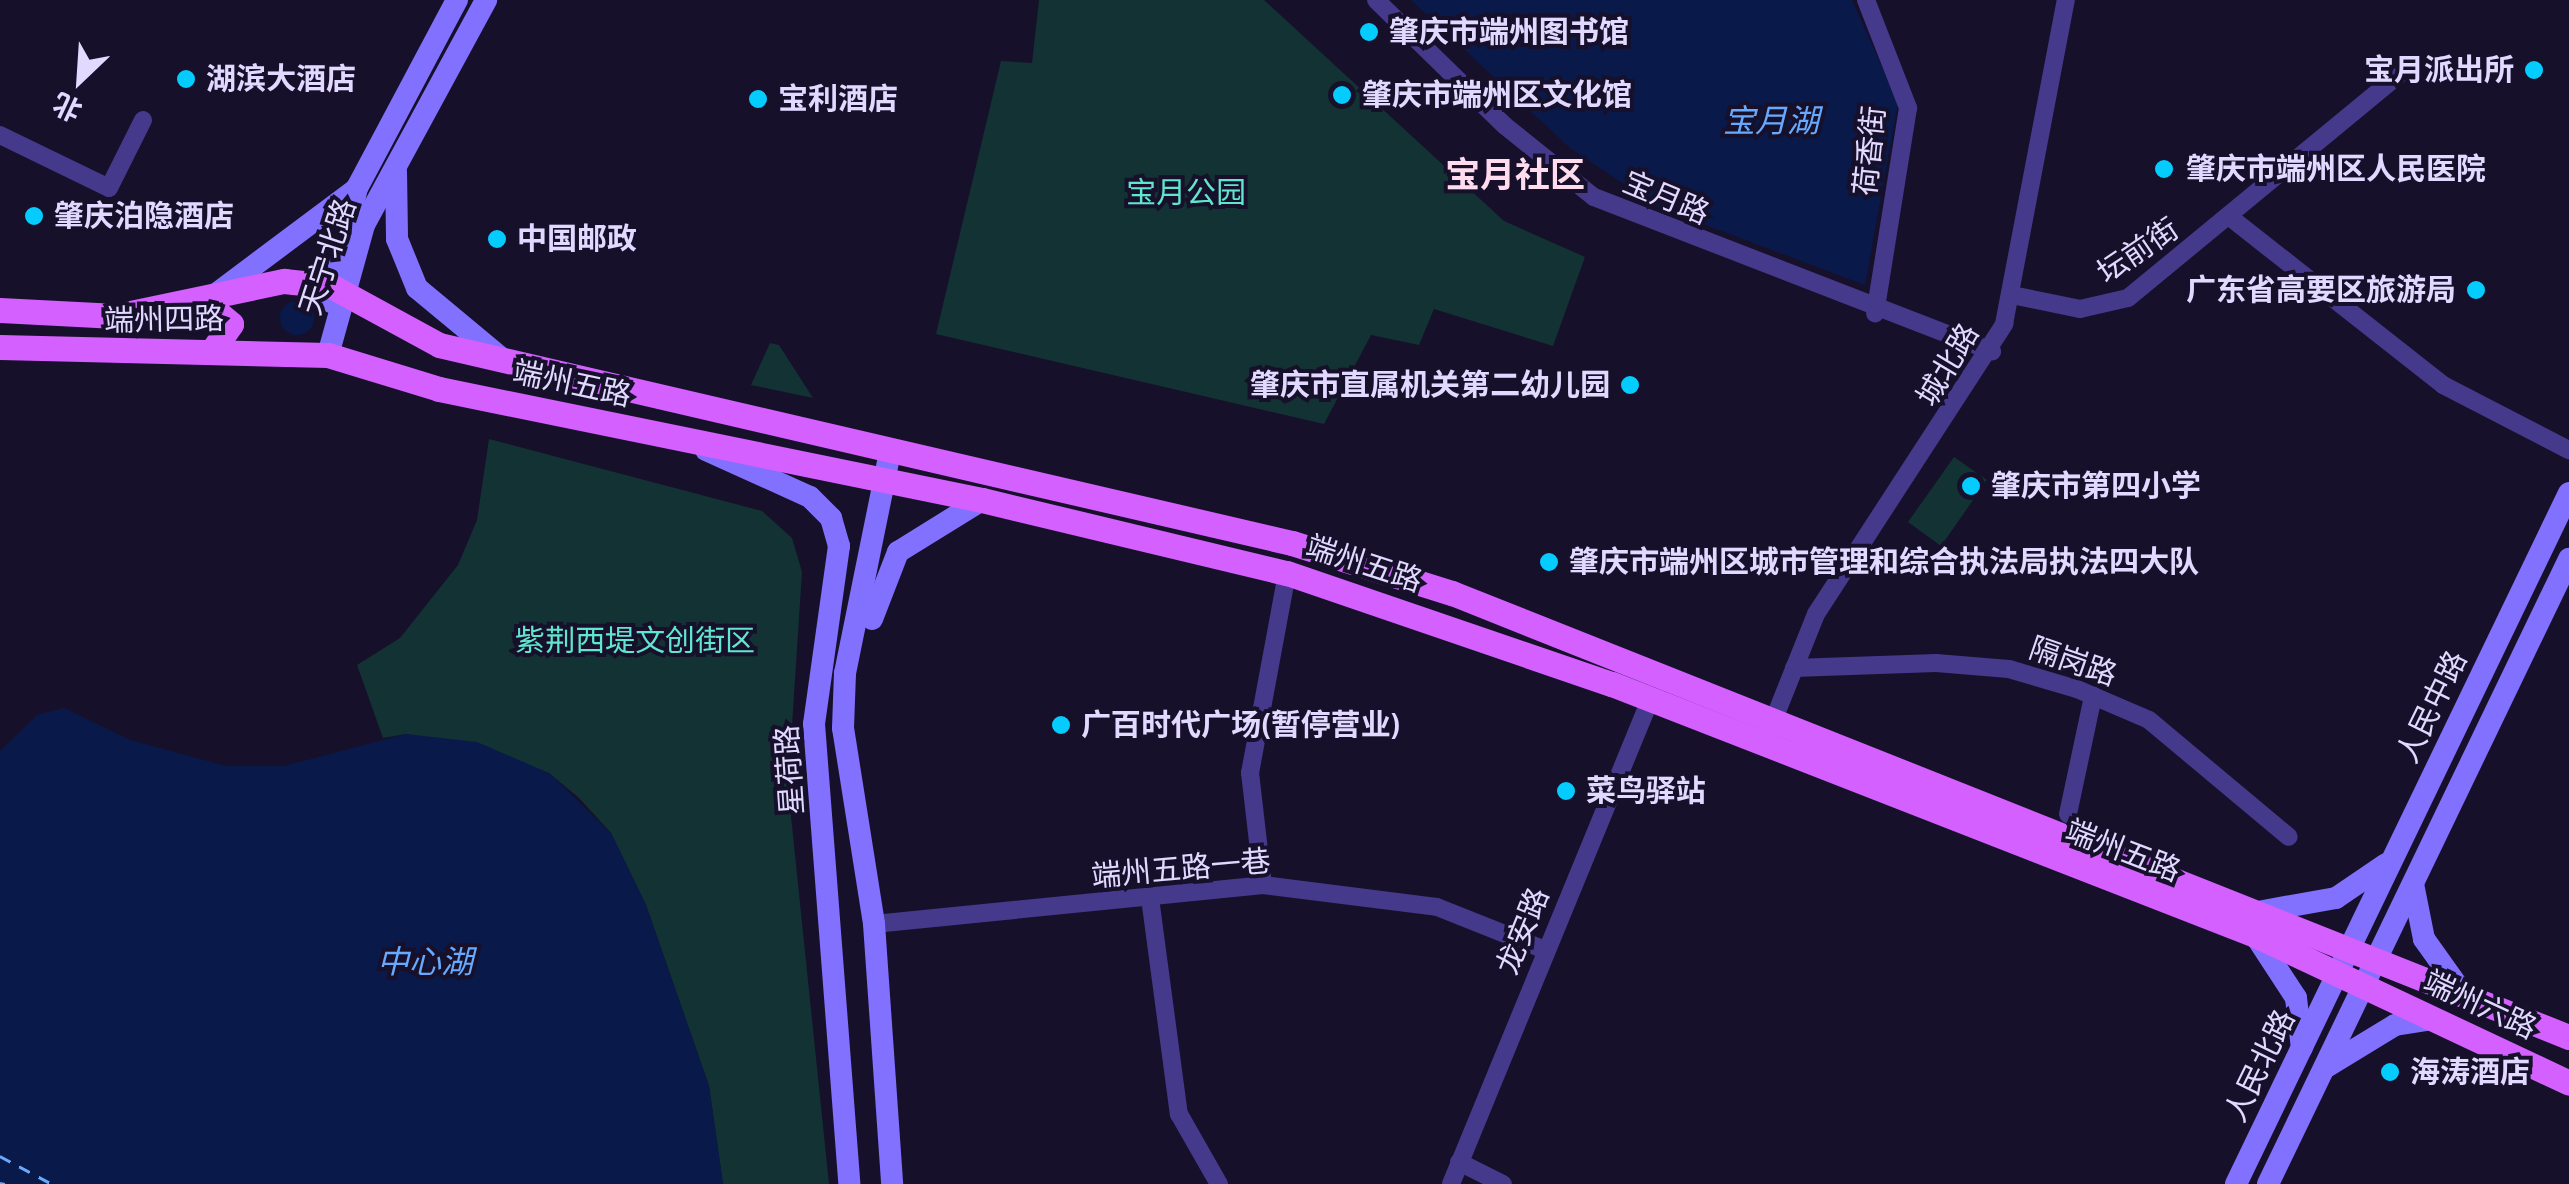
<!DOCTYPE html>
<meta charset="utf-8">
<style>
body{margin:0}
#map{position:relative;width:2569px;height:1184px;overflow:hidden;background:#17102a;font-family:Cabin,"Noto Sans SC",sans-serif}
div>[style]{position:absolute}
[style*='--x']{left:calc(var(--x)*1px);top:calc(var(--y)*1px);width:calc(var(--w)*1px);rotate:calc(var(--a)*1deg)}
.green>*{inset:0;background:#123234}
.water>*{inset:0;background:#091a4a}
.round{border-radius:50%}
.ferry>*{height:2.5px;margin-top:-1.25px;transform-origin:0;background:repeating-linear-gradient(90deg,#67a9ff 0 12px,transparent 0 22px)}
.street>*{height:18px;margin:-9px;padding:0 9px;transform-origin:9px;border-radius:9px;background:#45398b}
.secondary>*{height:22px;margin:-11px;padding:0 11px;transform-origin:11px;border-radius:11px;background:#8270ff}
.primary>*{height:25px;margin:-12.5px;padding:0 12.5px;transform-origin:12.5px;border-radius:12.5px;background:#d460ff}
.dots>*{width:28px;height:28px;translate:-50% -50%;box-sizing:border-box;border:5px solid #17102a;border-radius:50%}
span{translate:-50% -50%;white-space:nowrap;text-align:center;line-height:1.15;-webkit-text-stroke:8px #17102a;paint-order:stroke}
.poi-label{font-size:30px;color:#e1d9ff;font-weight:700}
.left{translate:0 -50%;text-align:left}
.right{translate:-100% -50%;text-align:right}
.street-label{font-size:30px;color:#e1d9ff}
.park-label{font-size:30px;color:#5fe5d1}
.water-label{font-size:32px;color:#67a9ff;font-style:italic}
.quarter-label{font-size:35px;color:#ffdbee;font-weight:700}
.north{position:absolute;left:30px;top:30px;width:100px;height:100px;-webkit-text-stroke:8px #17102a;paint-order:stroke;rotate:205deg;font-size:28px;font-weight:700;line-height:40px;text-align:center;color:#e1d9ff}
.north::after{content:'';display:block;margin:auto;width:35px;height:45px;background:#e1d9ff;clip-path:polygon(50% 0,100% 100%,50% 72%,0 100%)}
</style>
<div id="map">
<div class="green">
<i style="clip-path:polygon(1039px 0,1264px 0,1504px 221px,1585px 257px,1553px 346px,1434px 309px,1419px 345px,1371px 335px,1324px 424px,936px 334px,1001px 61px,1032px 63px)"></i>
<i style="clip-path:polygon(770px 343px,779px 345px,813px 398px,751px 385px)"></i>
<i style="clip-path:polygon(489px 439px,762px 511px,792px 538px,802px 572px,788px 787px,829px 1184px,723px 1184px,709px 1086px,646px 905px,611px 833px,579px 798px,549px 773px,406px 734px,383px 738px,357px 665px,400px 638px,458px 565px,477px 520px)"></i>
<i style="clip-path:polygon(1954px 457px,1987px 480px,1941px 546px,1908px 522px)"></i>
</div>
<div class="water">
<i style="clip-path:polygon(1411px 0,1852px 0,1898px 103px,1865px 285px,1658px 207px,1570px 148px)"></i>
<i class="round" style="left:280px;top:301px;width:34px;height:34px"></i>
<i style="clip-path:polygon(64px 708px,130px 740px,226px 766px,284px 766px,406px 734px,477px 742px,549px 773px,611px 833px,646px 905px,709px 1086px,723px 1184px,0 1184px,0 751px,37px 715px)"></i>
</div>
<div class="ferry">
<i style="--x:0;--y:1156;--w:59;--a:28.3"></i>
<i style="--x:0;--y:1183;--w:5;--a:11"></i>
</div>
<div class="street">
<i style="--x:1376;--y:0;--w:179;--a:44.3"></i>
<i style="--x:1504;--y:125;--w:115;--a:38.7"></i>
<i style="--x:1594;--y:197;--w:427;--a:21.2"></i>
<i style="--x:1866;--y:0;--w:116;--a:68.7"></i>
<i style="--x:1908;--y:108;--w:208;--a:99.1"></i>
<i style="--x:0;--y:135;--w:121;--a:25.9"></i>
<i style="--x:109;--y:188;--w:76;--a:-63.4"></i>
<i style="--x:2231;--y:218;--w:270;--a:38.2"></i>
<i style="--x:2443;--y:385;--w:142;--a:27.3"></i>
<i style="--x:2012;--y:295;--w:69;--a:11.6"></i>
<i style="--x:2080;--y:309;--w:49;--a:-12.9"></i>
<i style="--x:2128;--y:298;--w:368;--a:-39.5"></i>
<i style="--x:1794;--y:668;--w:142;--a:-2"></i>
<i style="--x:1936;--y:663;--w:73;--a:4.7"></i>
<i style="--x:2009;--y:669;--w:71;--a:16.4"></i>
<i style="--x:2077;--y:689;--w:78;--a:23.3"></i>
<i style="--x:2149;--y:720;--w:182;--a:39.9"></i>
<i style="--x:1774;--y:719;--w:113;--a:-68.2"></i>
<i style="--x:1816;--y:614;--w:346;--a:-57"></i>
<i style="--x:2004;--y:324;--w:330;--a:-79.2"></i>
<i style="--x:2068;--y:814;--w:121;--a:-78"></i>
<i style="--x:1263;--y:885;--w:113;--a:-96.6"></i>
<i style="--x:1250;--y:773;--w:203;--a:-79.5"></i>
<i style="--x:1150;--y:898;--w:218;--a:82.4"></i>
<i style="--x:1179;--y:1114;--w:81;--a:60.3"></i>
<i style="--x:874;--y:924;--w:391;--a:-5.7"></i>
<i style="--x:1263;--y:885;--w:175;--a:7.2"></i>
<i style="--x:1437;--y:907;--w:116;--a:21.7"></i>
<i style="--x:1459;--y:1162;--w:49;--a:26.6"></i>
<i style="--x:1451;--y:1184;--w:523;--a:-67.65"></i>
</div>
<div class="secondary">
<i style="--x:396;--y:172;--w:67;--a:89.1"></i>
<i style="--x:397;--y:239;--w:53;--a:67.8"></i>
<i style="--x:417;--y:288;--w:107;--a:39.7"></i>
<i style="--x:216;--y:294;--w:174;--a:-36.8"></i>
<i style="--x:331;--y:302;--w:117;--a:-77.2"></i>
<i style="--x:357;--y:188;--w:213;--a:-62"></i>
<i style="--x:328;--y:355;--w:135;--a:-74.5"></i>
<i style="--x:364;--y:225;--w:256;--a:-61.5"></i>
<i style="--x:706;--y:450;--w:114;--a:24.3"></i>
<i style="--x:810;--y:497;--w:30;--a:45"></i>
<i style="--x:831;--y:518;--w:29;--a:74"></i>
<i style="--x:839;--y:546;--w:180;--a:98"></i>
<i style="--x:814;--y:724;--w:461;--a:85.6"></i>
<i style="--x:890;--y:452;--w:226;--a:101.5"></i>
<i style="--x:845;--y:673;--w:55;--a:92.1"></i>
<i style="--x:843;--y:728;--w:198;--a:81"></i>
<i style="--x:874;--y:924;--w:261;--a:86"></i>
<i style="--x:872;--y:619;--w:72;--a:-68.8"></i>
<i style="--x:898;--y:552;--w:99;--a:-31.8"></i>
<i style="--x:2413;--y:884;--w:56;--a:78.7"></i>
<i style="--x:2424;--y:939;--w:69;--a:54.5"></i>
<i style="--x:2263;--y:911;--w:74;--a:-10.1"></i>
<i style="--x:2336;--y:898;--w:60;--a:-34.2"></i>
<i style="--x:2255;--y:935;--w:75;--a:56.9"></i>
<i style="--x:2296;--y:998;--w:50;--a:83.2"></i>
<i style="--x:2326;--y:1067;--w:81;--a:-31.3"></i>
<i style="--x:2395;--y:1025;--w:37;--a:-9"></i>
<i style="--x:2236;--y:1184;--w:767;--a:-64.27"></i>
<i style="--x:2268;--y:1184;--w:694;--a:-64.28"></i>
</div>
<div class="primary">
<i style="--x:205;--y:302;--w:34;--a:40"></i>
<i style="--x:231;--y:324;--w:33;--a:125"></i>
<i style="--x:0;--y:310;--w:116;--a:3"></i>
<i style="--x:116;--y:316;--w:172;--a:-11.8"></i>
<i style="--x:284;--y:281;--w:47;--a:6.1"></i>
<i style="--x:331;--y:286;--w:123;--a:28.6"></i>
<i style="--x:439;--y:345;--w:876;--a:13.07"></i>
<i style="--x:1292;--y:543;--w:168;--a:17.4"></i>
<i style="--x:1452;--y:593;--w:1202;--a:21.68"></i>
<i style="--x:0;--y:347;--w:328;--a:1.4"></i>
<i style="--x:328;--y:355;--w:116;--a:17"></i>
<i style="--x:439;--y:389;--w:554;--a:11.55"></i>
<i style="--x:982;--y:500;--w:314;--a:13.5"></i>
<i style="--x:1287;--y:573;--w:343;--a:18.9"></i>
<i style="--x:1612;--y:684;--w:690;--a:21.32"></i>
<i style="--x:2255;--y:935;--w:347;--a:25.2"></i>
</div>
<div class="dots">
<i style="left:1369px;top:32px;background:#05ccff"></i>
<i style="left:2534px;top:70px;background:#05ccff"></i>
<i style="left:186px;top:79px;background:#05ccff"></i>
<i style="left:1342px;top:95px;background:#05ccff"></i>
<i style="left:758px;top:99px;background:#05ccff"></i>
<i style="left:2164px;top:169px;background:#05ccff"></i>
<i style="left:34px;top:216px;background:#05ccff"></i>
<i style="left:497px;top:239px;background:#05ccff"></i>
<i style="left:2476px;top:290px;background:#05ccff"></i>
<i style="left:1630px;top:385px;background:#05ccff"></i>
<i style="left:1971px;top:486px;background:#05ccff"></i>
<i style="left:1549px;top:562px;background:#05ccff"></i>
<i style="left:1061px;top:725px;background:#05ccff"></i>
<i style="left:1566px;top:791px;background:#05ccff"></i>
<i style="left:2390px;top:1072px;background:#05ccff"></i>
</div>
<div class="poi-label">
<span class="left" style="left:1389px;top:32px">肇庆市端州图书馆</span>
<span class="right" style="left:2514px;top:70px">宝月派出所</span>
<span class="left" style="left:206px;top:79px">湖滨大酒店</span>
<span class="left" style="left:1362px;top:95px">肇庆市端州区文化馆</span>
<span class="left" style="left:778px;top:99px">宝利酒店</span>
<span class="left" style="left:2186px;top:169px">肇庆市端州区人民医院</span>
<span class="left" style="left:54px;top:216px">肇庆泊隐酒店</span>
<span class="left" style="left:517px;top:239px">中国邮政</span>
<span class="right" style="left:2456px;top:290px">广东省高要区旅游局</span>
<span class="right" style="left:1610px;top:385px">肇庆市直属机关第二幼儿园</span>
<span class="left" style="left:1991px;top:486px">肇庆市第四小学</span>
<span class="left" style="left:1569px;top:562px">肇庆市端州区城市管理和综合执法局执法四大队</span>
<span class="left" style="left:1081px;top:725px">广百时代广场(暂停营业)</span>
<span class="left" style="left:1586px;top:791px">菜鸟驿站</span>
<span class="left" style="left:2410px;top:1072px">海涛酒店</span>
</div>
<div class="street-label">
<span style="left:1870px;top:151px;rotate:-84deg">荷香街</span>
<span style="left:1666px;top:198px;rotate:23deg">宝月路</span>
<span style="left:2138px;top:251px;rotate:-34deg">坛前街</span>
<span style="left:328px;top:257px;rotate:-72deg">天宁北路</span>
<span style="left:164px;top:320px;rotate:-1deg">端州四路</span>
<span style="left:1948px;top:365px;rotate:-59deg">城北路</span>
<span style="left:572px;top:384px;rotate:12deg">端州五路</span>
<span style="left:1364px;top:564px;rotate:18deg">端州五路</span>
<span style="left:2073px;top:662px;rotate:19deg">隔岗路</span>
<span style="left:2432px;top:707px;rotate:-64deg">人民中路</span>
<span style="left:790px;top:770px;rotate:-94deg">星荷路</span>
<span style="left:2123px;top:851px;rotate:21deg">端州五路</span>
<span style="left:1181px;top:869px;rotate:-5deg">端州五路一巷</span>
<span style="left:1523px;top:931px;rotate:-68deg">龙安路</span>
<span style="left:2480px;top:1005px;rotate:25deg">端州六路</span>
<span style="left:2260px;top:1066px;rotate:-64deg">人民北路</span>
</div>
<div class="park-label">
<span style="left:1186px;top:193px">宝月公园</span>
<span style="left:635px;top:641px">紫荆西堤文创街区</span>
</div>
<div class="water-label">
<span style="left:1771px;top:121px">宝月湖</span>
<span style="left:425px;top:962px">中心湖</span>
</div>
<div class="quarter-label">
<span style="left:1515px;top:175px">宝月社区</span>
</div>
<div class="north">北</div>
</div>
